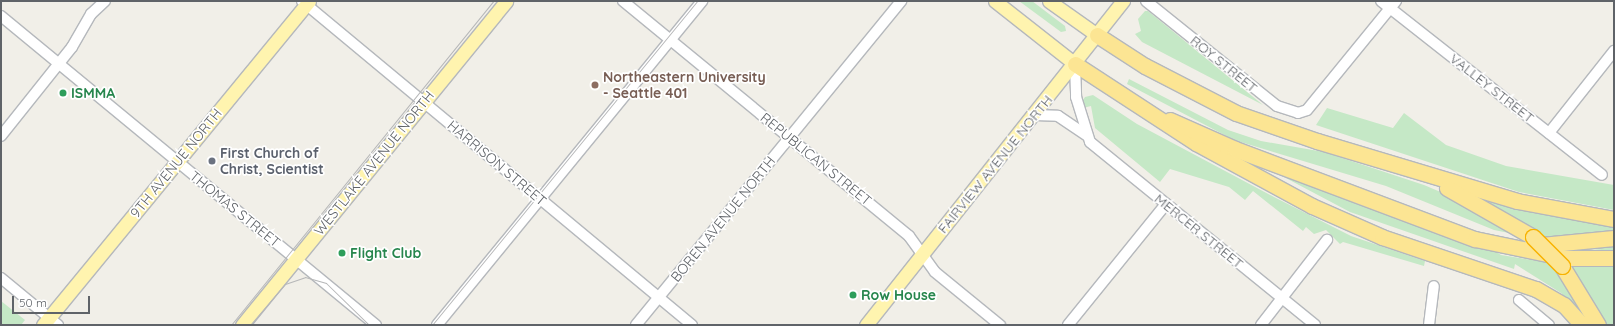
<!DOCTYPE html>
<style>
body{margin:0}
#map{position:relative;width:1615px;height:326px;overflow:hidden;background:#f1efe8;font-family:Quicksand,sans-serif}
div>[style]{position:absolute}
[style*='--x']{left:calc(var(--x)*1px);top:calc(var(--y)*1px);width:calc(var(--w)*1px);rotate:calc(var(--a)*1deg)}
.green>*{inset:0;background:#c5e8c6}
.roads{filter:drop-shadow(1px 0 #b5b8bc) drop-shadow(-1px 0 #b5b8bc) drop-shadow(0 1px #b5b8bc) drop-shadow(0 -1px #b5b8bc)}
.minor>*{height:10px;margin:-5px;padding:0 5px;transform-origin:5px;border-radius:5px;background:#fff}
.major>*{height:13px;margin:-6.5px;padding:0 6.5px;transform-origin:6.5px;border-radius:6.5px;background:#fff4af}
.highway>*{height:15px;margin:-7.5px;padding:0 7.5px;transform-origin:7.5px;border-radius:7.5px;background:#fce593}
.tram>*{height:1px;margin:-0.5px;padding:0 0.5px;transform-origin:0.5px;border-radius:0.5px;background:#b6b7b8}
.bridges{filter:drop-shadow(1px 0 #f7b201) drop-shadow(-1px 0 #f7b201) drop-shadow(0 1px #f7b201) drop-shadow(0 -1px #f7b201)}
.highway-bridge>*{height:15px;margin:-7.5px;padding:0 7.5px;transform-origin:7.5px;border-radius:7.5px;background:#fce593}
.dots>*{width:11px;height:11px;translate:-50% -50%;box-sizing:border-box;border:2px solid #fff;border-radius:50%}
span{translate:-50% -50%;white-space:nowrap;text-align:center;line-height:1.15;-webkit-text-stroke:3.5px #fff;paint-order:stroke}
.street-label{font-size:14px;color:#5f6368}
.education-label{font-size:14px;color:#785e54;font-weight:700}
.left{translate:0 -50%;text-align:left}
.leisure-label{font-size:14px;color:#27864d;font-weight:700}
.worship-label{font-size:14px;color:#5b616d;font-weight:700}
.frame{position:absolute;inset:0;border:2px solid #5f6368;pointer-events:none}
.scale{position:absolute;left:12px;top:296px;width:78px;height:18px;box-sizing:border-box;border:2px solid #5f6368;border-top:0;padding-left:5px;font-size:12px;line-height:14px;white-space:nowrap;color:#5f6368;-webkit-text-stroke:3px #fff;paint-order:stroke}
</style>
<div id="map">
<div class="green">
<i style="clip-path:polygon(1019px 1px,1032px 1px,1065px 26px,1066px 31px,1061px 32px)"></i>
<i style="clip-path:polygon(1145px 11px,1148px 11px,1263px 105px,1142px 42px,1135px 34px,1141px 31px,1138px 19px)"></i>
<i style="clip-path:polygon(1129px 79px,1228px 130px,1261px 141px,1324px 152px,1424px 185px,1450px 196px,1514px 234px,1494px 230px,1386px 186px,1234px 140px,1127px 84px)"></i>
<i style="clip-path:polygon(1093px 95px,1137px 124px,1274px 197px,1351px 236px,1425px 261px,1424px 266px,1343px 242px,1340px 244px,1326px 230px,1314px 234px,1306px 227px,1303px 231px,1253px 191px,1245px 200px,1229px 187px,1170px 169px,1160px 182px,1095px 128px,1091px 106px,1083px 108px,1081px 103px,1085px 97px)"></i>
<i style="clip-path:polygon(1327px 108px,1393px 128px,1404px 113px,1446px 145px,1506px 166px,1614px 185px,1614px 210px,1519px 192px,1316px 125px)"></i>
<i style="clip-path:polygon(1285px 174px,1479px 240px,1501px 255px,1550px 263px,1580px 310px,1561px 293px,1515px 264px,1514px 269px,1350px 212px,1282px 176px)"></i>
<i style="clip-path:polygon(1491px 201px,1533px 213px,1614px 227px,1614px 251px,1553px 246px,1519px 220px,1489px 204px)"></i>
<i style="clip-path:polygon(1614px 263px,1614px 325px,1603px 325px,1569px 264px)"></i>
<i style="clip-path:polygon(1px 301px,25px 320px,21px 325px,1px 325px)"></i>
</div>
<div class="roads">
<div class="minor">
<i style="--x:302;--y:1;--w:507;--a:39.72"></i>
<i style="--x:623;--y:1;--w:370;--a:39.4"></i>
<i style="--x:909;--y:236;--w:44;--a:54.2"></i>
<i style="--x:935;--y:272;--w:84;--a:39.2"></i>
<i style="--x:1146;--y:1;--w:168;--a:38.7"></i>
<i style="--x:1277;--y:106;--w:22;--a:18"></i>
<i style="--x:1298;--y:113;--w:9;--a:-18"></i>
<i style="--x:1307;--y:110;--w:141;--a:-50.8"></i>
<i style="--x:1381;--y:1;--w:281;--a:38.2"></i>
<i style="--x:1;--y:16;--w:486;--a:39.5"></i>
<i style="--x:1075;--y:64;--w:33;--a:88"></i>
<i style="--x:1076;--y:97;--w:47;--a:72.7"></i>
<i style="--x:1090;--y:142;--w:290;--a:39.1"></i>
<i style="--x:1034;--y:115;--w:24;--a:2"></i>
<i style="--x:1058;--y:116;--w:34;--a:34"></i>
<i style="--x:1549;--y:133;--w:105;--a:-51.6"></i>
<i style="--x:1;--y:136;--w:114;--a:-51.4"></i>
<i style="--x:72;--y:47;--w:38;--a:-60"></i>
<i style="--x:91;--y:14;--w:19;--a:-43"></i>
<i style="--x:1;--y:278;--w:74;--a:39.5"></i>
<i style="--x:1519;--y:300;--w:39;--a:40"></i>
<i style="--x:437;--y:325;--w:419;--a:-50.7"></i>
<i style="--x:636;--y:325;--w:419;--a:-50.7"></i>
<i style="--x:1068;--y:325;--w:156;--a:-51"></i>
<i style="--x:1261;--y:325;--w:108;--a:-52.2"></i>
<i style="--x:1429;--y:325;--w:39;--a:-83"></i>
</div>
<div class="major">
<i style="--x:995;--y:1;--w:102;--a:38.2"></i>
<i style="--x:1049;--y:1;--w:59;--a:35.3"></i>
<i style="--x:43;--y:325;--w:419;--a:-50.6"></i>
<i style="--x:242;--y:325;--w:418;--a:-50.8"></i>
<i style="--x:866;--y:325;--w:414;--a:-51.6"></i>
</div>
<div class="highway">
<i style="--x:1097;--y:35;--w:57;--a:32.9"></i>
<i style="--x:1145;--y:66;--w:102;--a:27.3"></i>
<i style="--x:1236;--y:113;--w:86;--a:19.1"></i>
<i style="--x:1317;--y:141;--w:209;--a:16.7"></i>
<i style="--x:1517;--y:201;--w:99;--a:10.5"></i>
<i style="--x:1075;--y:64;--w:145;--a:33.1"></i>
<i style="--x:1196;--y:143;--w:132;--a:28.5"></i>
<i style="--x:1312;--y:206;--w:77;--a:23.9"></i>
<i style="--x:1382;--y:237;--w:163;--a:18.7"></i>
<i style="--x:1536;--y:289;--w:32;--a:30"></i>
<i style="--x:1564;--y:305;--w:27;--a:48"></i>
<i style="--x:1170;--y:120;--w:71;--a:24"></i>
<i style="--x:1235;--y:149;--w:256;--a:20.6"></i>
<i style="--x:1475;--y:239;--w:93;--a:11.8"></i>
<i style="--x:1566;--y:258;--w:48;--a:0"></i>
<i style="--x:1447;--y:188;--w:99;--a:29.7"></i>
<i style="--x:1531;--y:246;--w:83;--a:-5.5"></i>
<i style="--x:1562;--y:266;--w:69;--a:58.6"></i>
</div>
</div>
<div class="tram">
<i style="--x:231;--y:325;--w:417;--a:-51"></i>
<i style="--x:250;--y:325;--w:54;--a:-49.5"></i>
<i style="--x:285;--y:284;--w:21;--a:-19"></i>
<i style="--x:305;--y:277;--w:22;--a:16"></i>
<i style="--x:326;--y:283;--w:60;--a:44.3"></i>
<i style="--x:432;--y:325;--w:419;--a:-50.7"></i>
</div>
<div class="bridges">
<div class="highway-bridge">
<i style="--x:1533;--y:237;--w:41;--a:45"></i>
</div>
</div>
<div class="dots">
<i style="left:595px;top:85px;background:#8d6e63"></i>
<i style="left:63px;top:93px;background:#2e9e5b"></i>
<i style="left:212px;top:161px;background:#6b7280"></i>
<i style="left:342px;top:253px;background:#2e9e5b"></i>
<i style="left:853px;top:295px;background:#2e9e5b"></i>
</div>
<div class="street-label">
<span style="left:1224px;top:64px;rotate:39deg">ROY STREET</span>
<span style="left:1492px;top:88px;rotate:38deg">VALLEY STREET</span>
<span style="left:816px;top:159px;rotate:39deg">REPUBLICAN STREET</span>
<span style="left:176px;top:163px;rotate:-51deg">9TH AVENUE NORTH</span>
<span style="left:374px;top:163px;rotate:-51deg">WESTLAKE AVENUE NORTH</span>
<span style="left:497px;top:163px;rotate:40deg">HARRISON STREET</span>
<span style="left:995px;top:164px;rotate:-51deg">FAIRVIEW AVENUE NORTH</span>
<span style="left:235px;top:209px;rotate:39deg">THOMAS STREET</span>
<span style="left:723px;top:219px;rotate:-51deg">BOREN AVENUE NORTH</span>
<span style="left:1199px;top:231px;rotate:39deg">MERCER STREET</span>
</div>
<div class="education-label">
<span class="left" style="left:603px;top:85px">Northeastern University<br>- Seattle 401</span>
</div>
<div class="leisure-label">
<span class="left" style="left:71px;top:93px">ISMMA</span>
<span class="left" style="left:350px;top:253px">Flight Club</span>
<span class="left" style="left:861px;top:295px">Row House</span>
</div>
<div class="worship-label">
<span class="left" style="left:220px;top:161px">First Church of<br>Christ, Scientist</span>
</div>
<div class="frame"></div>
<div class="scale">50 m</div>
</div>
